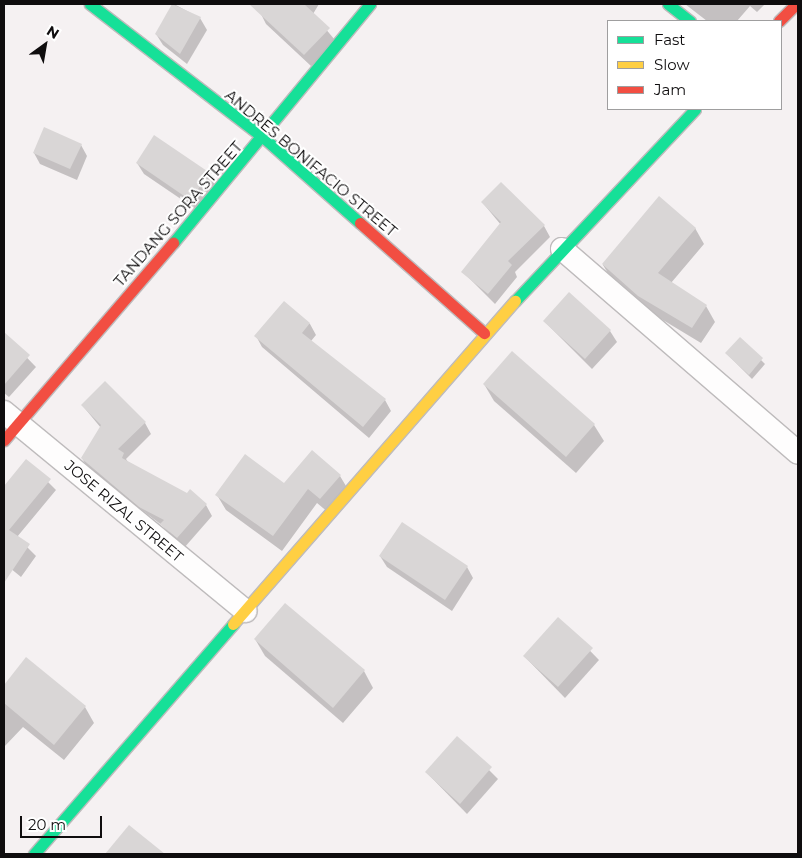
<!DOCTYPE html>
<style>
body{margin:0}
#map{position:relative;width:802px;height:858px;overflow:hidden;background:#f5f1f2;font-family:Montserrat,sans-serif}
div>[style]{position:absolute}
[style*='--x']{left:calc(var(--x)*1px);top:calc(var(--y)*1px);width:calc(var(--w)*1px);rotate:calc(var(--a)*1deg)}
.shadow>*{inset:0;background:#0003}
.building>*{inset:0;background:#d9d6d6}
.roads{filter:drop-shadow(1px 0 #bebbbc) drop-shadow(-1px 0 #bebbbc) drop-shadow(0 1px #bebbbc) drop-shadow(0 -1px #bebbbc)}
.street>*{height:22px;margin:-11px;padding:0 11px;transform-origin:11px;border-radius:11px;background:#fefdfd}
.fast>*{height:11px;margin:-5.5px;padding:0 5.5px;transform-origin:5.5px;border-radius:5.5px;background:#16e098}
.slow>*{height:11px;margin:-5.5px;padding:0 5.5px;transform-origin:5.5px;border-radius:5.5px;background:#ffcf43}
.jam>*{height:11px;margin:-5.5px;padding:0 5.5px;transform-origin:5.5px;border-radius:5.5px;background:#f24e42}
span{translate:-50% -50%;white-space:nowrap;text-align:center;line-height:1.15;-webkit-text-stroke:4px #fff;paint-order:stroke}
.street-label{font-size:15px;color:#0f0d0e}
.frame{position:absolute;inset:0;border:5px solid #0f0d0e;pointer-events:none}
.legend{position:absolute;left:607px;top:20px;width:175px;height:90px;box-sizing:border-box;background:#fff;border:1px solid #9f9e9f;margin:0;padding:6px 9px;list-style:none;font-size:15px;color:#0f0d0e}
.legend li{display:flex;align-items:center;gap:10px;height:25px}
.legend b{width:25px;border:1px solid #9f9e9f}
.north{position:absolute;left:20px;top:20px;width:50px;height:50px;-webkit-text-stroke:4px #fff;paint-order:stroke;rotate:32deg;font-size:14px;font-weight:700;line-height:20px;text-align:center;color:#0f0d0e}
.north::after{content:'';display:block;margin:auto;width:18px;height:22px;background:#0f0d0e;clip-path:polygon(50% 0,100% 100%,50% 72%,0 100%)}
.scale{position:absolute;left:20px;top:816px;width:82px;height:22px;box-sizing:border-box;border:2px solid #0f0d0e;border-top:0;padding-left:6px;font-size:15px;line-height:18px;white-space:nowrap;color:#0f0d0e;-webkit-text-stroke:4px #fff;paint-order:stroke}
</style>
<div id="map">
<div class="shadow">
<i style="clip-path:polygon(174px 4px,200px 18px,207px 30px,187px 64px,163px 45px,156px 34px)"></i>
<i style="clip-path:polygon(267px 4px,319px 4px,313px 14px,335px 40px,311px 66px,266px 24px,260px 12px)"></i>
<i style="clip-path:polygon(685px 4px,765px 4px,757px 12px,750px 6px,737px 21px,707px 21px)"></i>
<i style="clip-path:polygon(81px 145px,87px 156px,77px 180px,40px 164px,34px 153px)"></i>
<i style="clip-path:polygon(137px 163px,209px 174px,216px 185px,197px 210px,144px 174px)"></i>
<i style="clip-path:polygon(482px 202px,544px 226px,550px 237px,515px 272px,517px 277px,495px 304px,463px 272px,501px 225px)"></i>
<i style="clip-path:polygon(695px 228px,704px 244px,671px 283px,706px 306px,715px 322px,701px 343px,648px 311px,612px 280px,603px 265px)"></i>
<i style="clip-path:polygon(284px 303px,310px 324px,316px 335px,311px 341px,385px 400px,391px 411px,369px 438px,262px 347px,256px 336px)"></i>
<i style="clip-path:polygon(544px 321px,610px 331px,617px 342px,592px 369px)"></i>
<i style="clip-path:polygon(4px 334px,36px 367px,9px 397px,4px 393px)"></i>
<i style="clip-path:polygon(740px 339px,765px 364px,752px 379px,727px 354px)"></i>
<i style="clip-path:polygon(484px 384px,594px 425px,604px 441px,576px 473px,494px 401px)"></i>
<i style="clip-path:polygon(82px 405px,145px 423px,151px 434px,126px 459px,128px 462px,206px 505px,212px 516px,184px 548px,163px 526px,89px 470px,82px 458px,101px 428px)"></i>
<i style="clip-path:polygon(26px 460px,56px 490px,17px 537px,36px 556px,21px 577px,4px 563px,4px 488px)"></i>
<i style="clip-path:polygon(340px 476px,349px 491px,329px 513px,317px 503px,282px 551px,226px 510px,217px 495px)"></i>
<i style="clip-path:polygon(380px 556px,467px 567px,473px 578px,452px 611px,387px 567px)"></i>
<i style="clip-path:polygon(558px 618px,599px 660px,565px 698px,524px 656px)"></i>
<i style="clip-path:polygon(255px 639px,364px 671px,373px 688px,343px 723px,265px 656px)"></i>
<i style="clip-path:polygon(27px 659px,85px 707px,94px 723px,64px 760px,23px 727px,4px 747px,4px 687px)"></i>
<i style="clip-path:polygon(457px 738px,498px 779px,467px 814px,426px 772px)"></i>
<i style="clip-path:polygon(129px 827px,163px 854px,107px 854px)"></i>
</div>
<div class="building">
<i style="clip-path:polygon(172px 4px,201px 17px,180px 54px,155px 34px)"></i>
<i style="clip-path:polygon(249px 4px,304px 4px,330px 28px,304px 55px)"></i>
<i style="clip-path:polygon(44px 127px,82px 144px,70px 169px,33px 153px)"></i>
<i style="clip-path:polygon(154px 135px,210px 173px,190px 200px,136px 163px)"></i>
<i style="clip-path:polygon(501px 182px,545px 225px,508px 261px,512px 265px,488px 294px,461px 272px,501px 222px,481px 202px)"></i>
<i style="clip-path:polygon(659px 196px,696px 228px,658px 273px,707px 305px,692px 328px,638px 296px,602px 264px)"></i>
<i style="clip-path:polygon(569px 292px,611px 330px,585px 359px,543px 321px)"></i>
<i style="clip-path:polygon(284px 301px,310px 323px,302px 333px,386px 399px,363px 427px,254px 336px)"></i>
<i style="clip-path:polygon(4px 332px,30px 355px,4px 385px)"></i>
<i style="clip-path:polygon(740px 337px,763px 358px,749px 375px,725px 353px)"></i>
<i style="clip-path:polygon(512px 351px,595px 424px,566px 457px,483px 384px)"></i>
<i style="clip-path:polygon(105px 381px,146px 422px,118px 449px,124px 453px,122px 458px,187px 493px,190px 489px,207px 504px,177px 538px,160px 524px,164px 520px,139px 507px,81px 458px,101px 425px,81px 405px)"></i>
<i style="clip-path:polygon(312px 450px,341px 475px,320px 499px,308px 489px,273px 536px,215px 495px,245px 454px,284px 483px)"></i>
<i style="clip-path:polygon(26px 459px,51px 479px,9px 530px,30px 544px,4px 583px,4px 486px)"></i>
<i style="clip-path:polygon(402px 522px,468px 566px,445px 600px,379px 556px)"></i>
<i style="clip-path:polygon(285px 603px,365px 670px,333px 708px,254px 639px)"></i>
<i style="clip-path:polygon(558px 617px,593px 648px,558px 687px,523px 656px)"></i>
<i style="clip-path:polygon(26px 657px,86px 706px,54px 745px,4px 703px,4px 685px)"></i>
<i style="clip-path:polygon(457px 736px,492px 767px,460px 804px,425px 772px)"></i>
<i style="clip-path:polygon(129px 825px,165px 854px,105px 854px)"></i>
</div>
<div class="roads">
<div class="street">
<i style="--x:562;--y:249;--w:312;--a:40.8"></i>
<i style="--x:4;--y:412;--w:313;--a:39.5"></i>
</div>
<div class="fast">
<i style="--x:90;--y:4;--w:220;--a:37.6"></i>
<i style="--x:264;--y:138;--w:128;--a:41.5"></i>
<i style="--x:668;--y:4;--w:28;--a:38"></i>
<i style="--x:173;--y:243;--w:310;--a:-50.5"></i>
<i style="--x:515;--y:301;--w:263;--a:-46.8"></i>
<i style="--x:34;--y:854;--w:304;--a:-49.1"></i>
</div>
<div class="slow">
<i style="--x:233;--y:624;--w:429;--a:-48.9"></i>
</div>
<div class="jam">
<i style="--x:779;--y:21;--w:24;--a:-45"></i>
<i style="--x:360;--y:223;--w:166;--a:41.6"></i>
<i style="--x:4;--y:440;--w:260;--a:-49.4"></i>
</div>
</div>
<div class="street-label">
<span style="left:311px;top:163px;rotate:40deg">ANDRES BONIFACIO STREET</span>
<span style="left:178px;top:214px;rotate:-49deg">TANDANG SORA STREET</span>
<span style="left:124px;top:511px;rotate:40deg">JOSE RIZAL STREET</span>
</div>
<div class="frame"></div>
<ul class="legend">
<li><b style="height:6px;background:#16e098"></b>Fast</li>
<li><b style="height:6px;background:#ffcf43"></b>Slow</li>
<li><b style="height:6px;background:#f24e42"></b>Jam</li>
</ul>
<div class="north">N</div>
<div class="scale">20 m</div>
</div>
